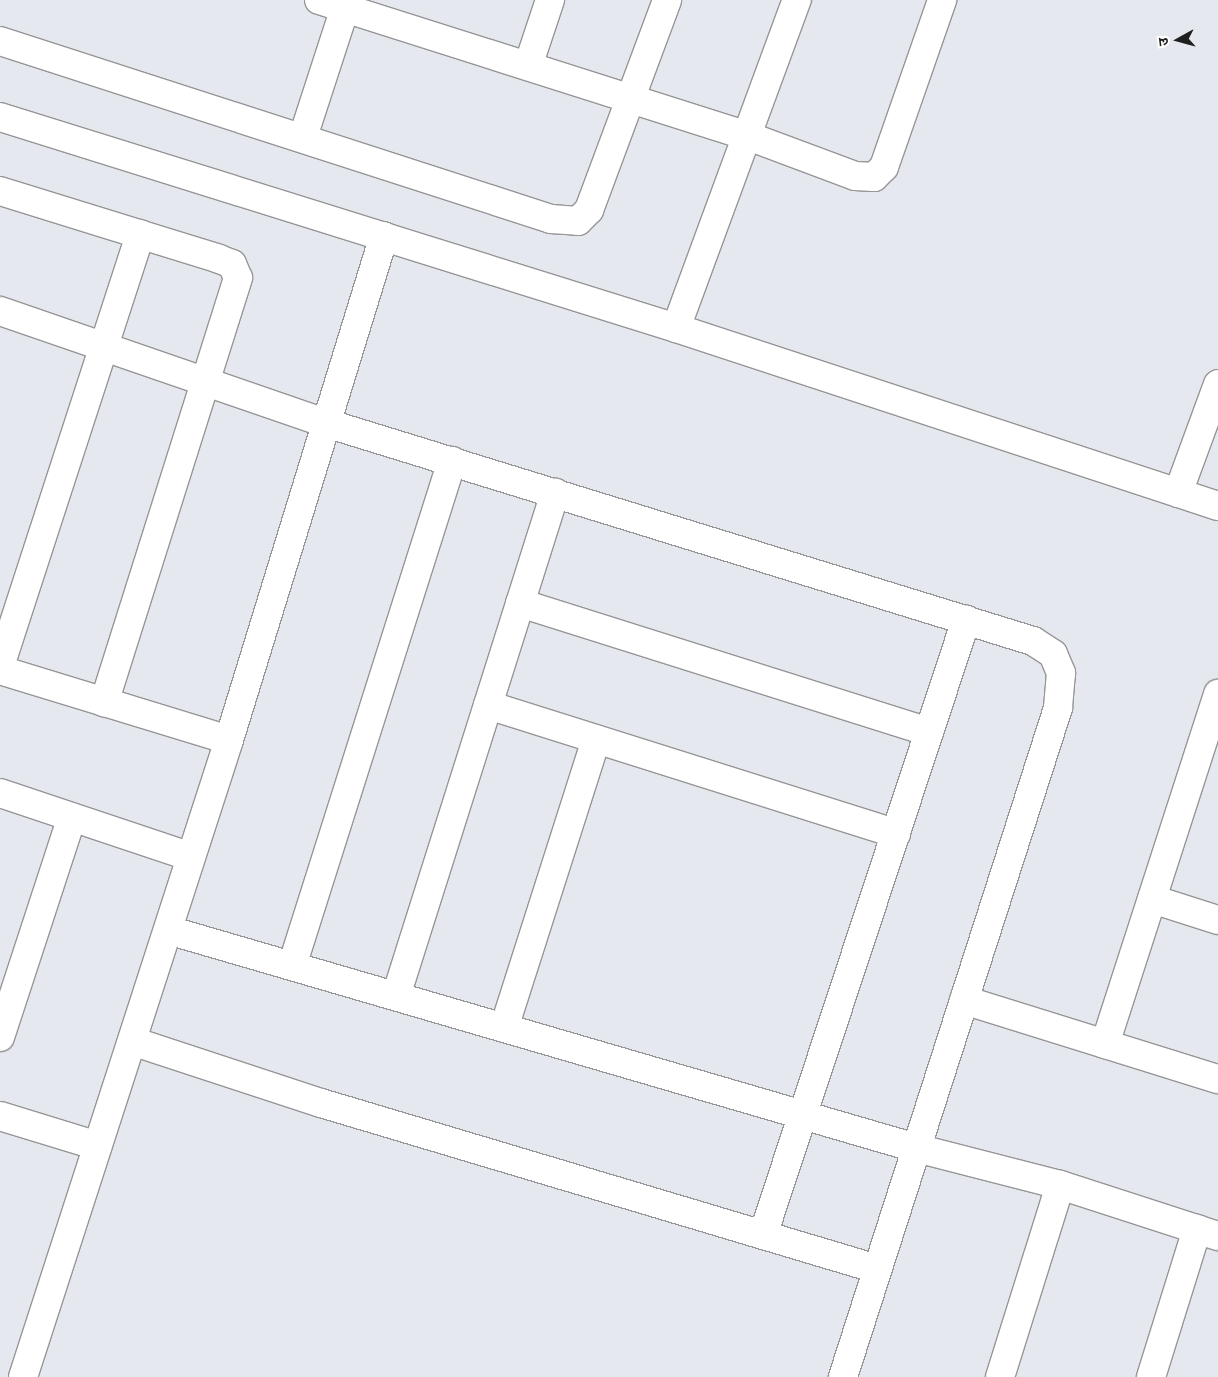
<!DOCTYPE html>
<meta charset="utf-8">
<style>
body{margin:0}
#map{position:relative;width:1218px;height:1377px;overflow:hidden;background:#e6e8ef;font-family:"Roboto Condensed","Noto Sans Devanagari",sans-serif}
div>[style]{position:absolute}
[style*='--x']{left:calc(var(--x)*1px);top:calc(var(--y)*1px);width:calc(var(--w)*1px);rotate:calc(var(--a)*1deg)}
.roads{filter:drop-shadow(1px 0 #969696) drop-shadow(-1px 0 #969696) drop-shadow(0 1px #969696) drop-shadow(0 -1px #969696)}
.minor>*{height:28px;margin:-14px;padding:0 14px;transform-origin:14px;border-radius:14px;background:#fff}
span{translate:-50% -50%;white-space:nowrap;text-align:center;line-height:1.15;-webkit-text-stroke:5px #fff;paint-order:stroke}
.north{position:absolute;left:1153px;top:15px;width:50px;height:50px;-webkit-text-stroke:4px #fff;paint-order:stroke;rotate:263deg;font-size:14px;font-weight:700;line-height:20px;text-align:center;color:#1f1f1f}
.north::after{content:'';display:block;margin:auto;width:18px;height:22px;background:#1f1f1f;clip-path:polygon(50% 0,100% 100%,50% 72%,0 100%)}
</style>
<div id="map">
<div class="roads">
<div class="minor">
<i style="--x:319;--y:0;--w:450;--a:17.6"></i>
<i style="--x:748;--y:136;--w:114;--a:20.5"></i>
<i style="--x:855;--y:176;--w:19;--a:3"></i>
<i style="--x:874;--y:177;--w:14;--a:-45"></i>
<i style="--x:884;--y:167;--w:177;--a:-70.8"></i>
<i style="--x:0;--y:41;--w:579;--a:17.9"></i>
<i style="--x:551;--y:219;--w:27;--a:4"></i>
<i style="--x:578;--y:221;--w:16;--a:-45"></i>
<i style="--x:589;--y:210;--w:224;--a:-69.6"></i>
<i style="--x:528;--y:66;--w:70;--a:-71.6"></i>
<i style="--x:0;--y:117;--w:708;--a:17.33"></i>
<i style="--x:676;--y:328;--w:570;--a:18.18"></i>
<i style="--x:303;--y:137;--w:136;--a:-72"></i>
<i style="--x:0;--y:191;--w:229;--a:17.2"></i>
<i style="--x:219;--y:259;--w:14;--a:21"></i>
<i style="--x:232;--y:264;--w:15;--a:67"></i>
<i style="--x:238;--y:278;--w:445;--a:107.5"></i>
<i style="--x:0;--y:311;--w:345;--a:19"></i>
<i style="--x:326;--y:423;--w:740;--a:17.14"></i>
<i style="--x:1033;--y:641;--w:24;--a:33"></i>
<i style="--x:1053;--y:654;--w:21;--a:67"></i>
<i style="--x:1061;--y:673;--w:35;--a:95"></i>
<i style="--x:1058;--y:708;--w:703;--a:107.82"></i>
<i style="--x:676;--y:328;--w:350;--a:-69.8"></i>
<i style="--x:1178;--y:493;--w:116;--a:-69.8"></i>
<i style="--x:520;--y:603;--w:429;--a:17.5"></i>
<i style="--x:0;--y:666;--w:454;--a:-72"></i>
<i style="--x:0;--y:670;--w:239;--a:17"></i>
<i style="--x:488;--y:705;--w:428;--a:17.5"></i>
<i style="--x:0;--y:793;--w:201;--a:18.5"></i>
<i style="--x:1152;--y:899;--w:69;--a:17.7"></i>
<i style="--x:168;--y:930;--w:779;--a:16.25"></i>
<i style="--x:916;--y:1148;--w:149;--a:14.4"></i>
<i style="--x:1060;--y:1185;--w:166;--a:17.9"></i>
<i style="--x:292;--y:966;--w:530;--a:-72.42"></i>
<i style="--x:396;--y:996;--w:528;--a:-72.46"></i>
<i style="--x:964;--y:1000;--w:266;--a:17.3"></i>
<i style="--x:504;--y:1028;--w:303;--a:-72.3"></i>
<i style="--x:0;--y:1037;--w:231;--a:-71.9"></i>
<i style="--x:132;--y:1041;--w:199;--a:18.2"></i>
<i style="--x:321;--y:1103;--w:580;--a:16.62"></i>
<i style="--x:1105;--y:1044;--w:368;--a:-72.1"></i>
<i style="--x:0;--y:1116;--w:102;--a:17"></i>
<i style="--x:763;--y:1235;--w:648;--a:-71.73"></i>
<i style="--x:23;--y:1377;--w:669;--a:-72.08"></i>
<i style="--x:229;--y:740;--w:527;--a:-72.91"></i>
<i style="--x:1000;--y:1377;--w:201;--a:-72.6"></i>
<i style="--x:1151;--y:1377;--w:155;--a:-72.7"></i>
</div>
</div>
<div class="north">उ</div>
</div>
